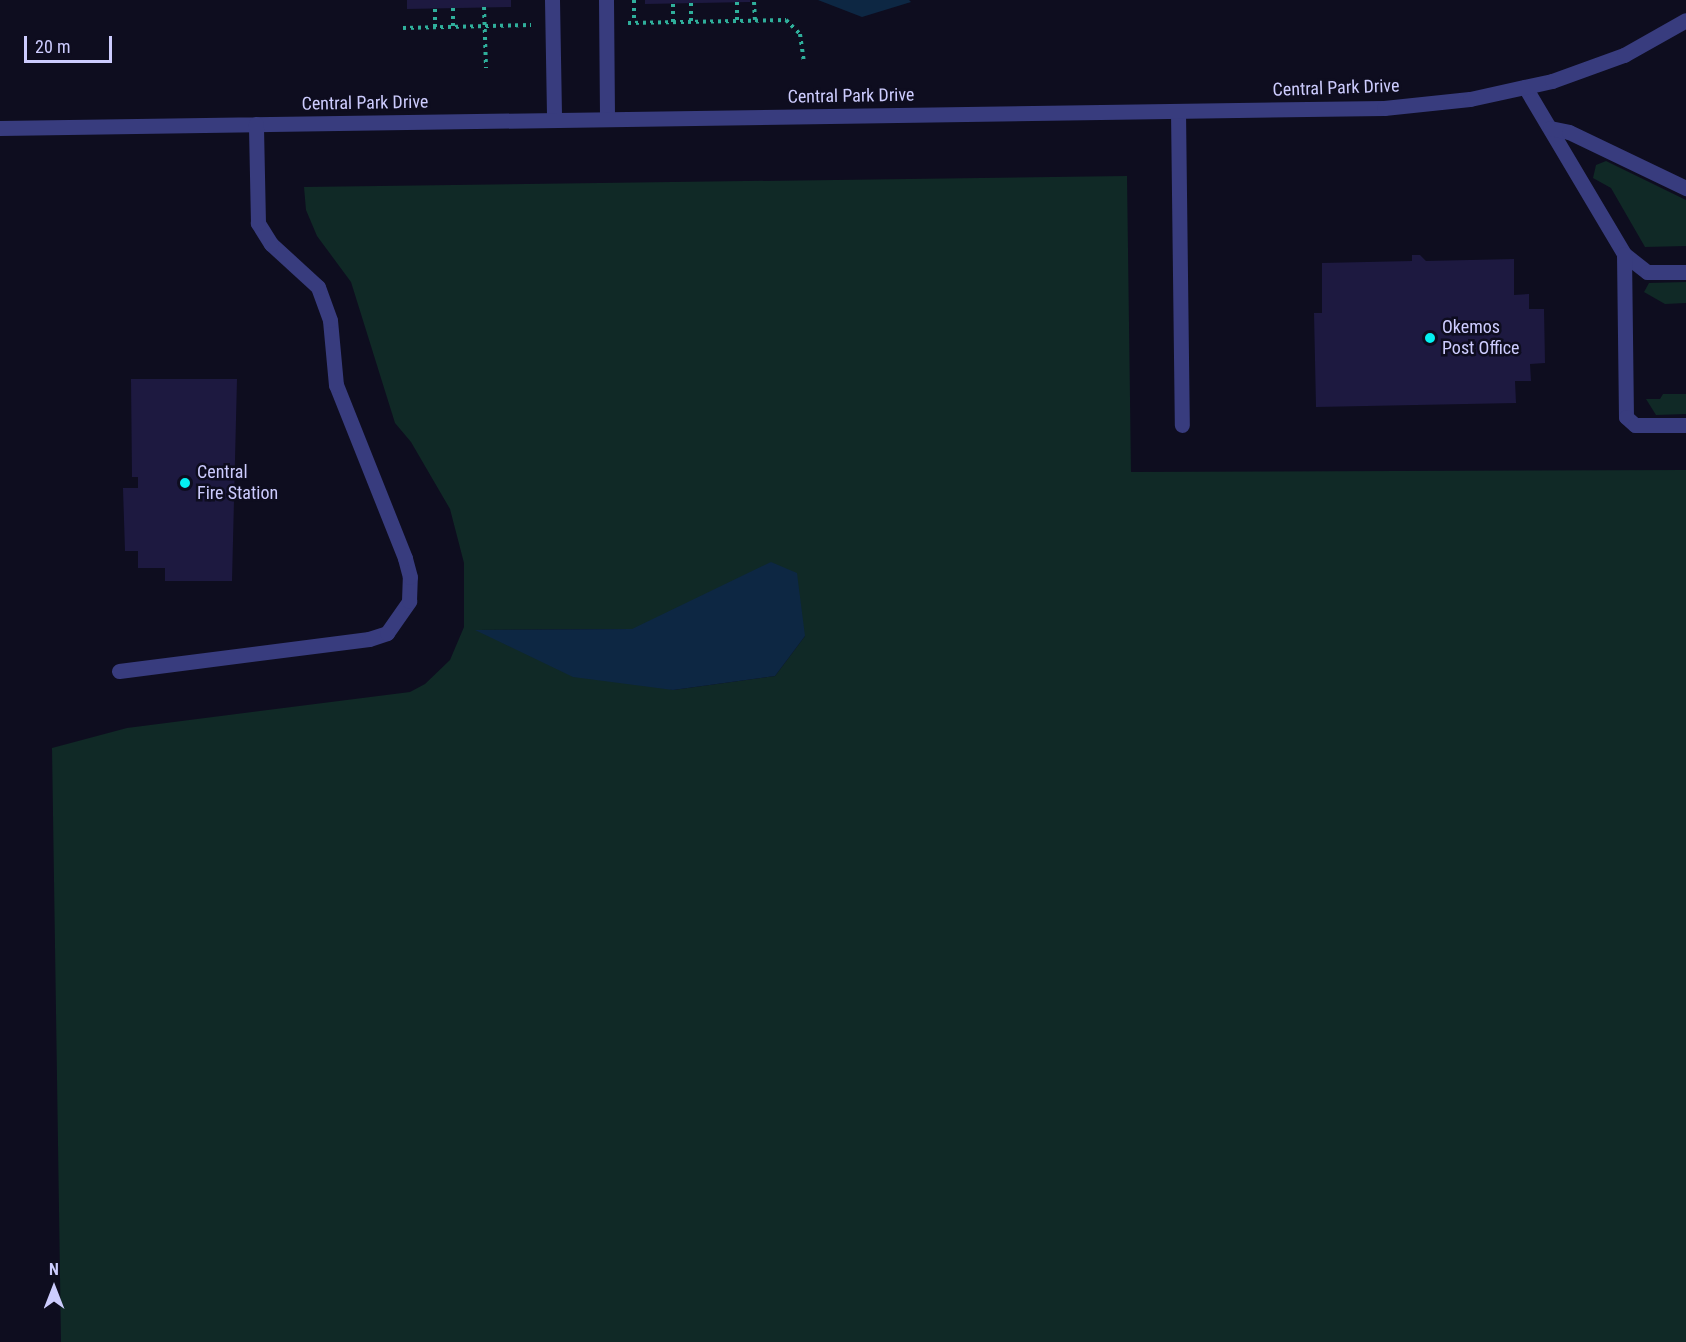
<!DOCTYPE html>
<style>
body{margin:0}
#map{position:relative;width:1686px;height:1342px;overflow:hidden;background:#0e0d1f;font-family:"Roboto Condensed",sans-serif}
div>[style]{position:absolute}
[style*='--x']{left:calc(var(--x)*1px);top:calc(var(--y)*1px);width:calc(var(--w)*1px);rotate:calc(var(--a)*1deg)}
.green>*{inset:0;background:#102926}
.water>*{inset:0;background:#0d2743}
.building>*{inset:0;background:#1d1940}
.path>*{height:4px;margin-top:-2px;transform-origin:0;background:repeating-linear-gradient(90deg,#2faf9b 0 3px,transparent 0 7.5px)}
.minor>*{height:15px;margin:-7.5px;padding:0 7.5px;transform-origin:7.5px;border-radius:7.5px;background:#383c7e}
.dots>*{width:16px;height:16px;translate:-50% -50%;box-sizing:border-box;border:3px solid #0e0d1f;border-radius:50%}
span{translate:-50% -50%;white-space:nowrap;text-align:center;line-height:1.15;-webkit-text-stroke:5px #0e0d1f;paint-order:stroke}
.street-label{font-size:18px;color:#cdccfe}
.poi-label{font-size:18px;color:#cdccfe}
.left{translate:0 -50%;text-align:left}
.north{position:absolute;left:24px;top:1258px;width:60px;height:60px;-webkit-text-stroke:4px #0e0d1f;paint-order:stroke;rotate:0deg;font-size:16px;font-weight:700;line-height:24px;text-align:center;color:#cdccfe}
.north::after{content:'';display:block;margin:auto;width:21px;height:27px;background:#cdccfe;clip-path:polygon(50% 0,100% 100%,50% 72%,0 100%)}
.scale{position:absolute;left:24px;top:36px;width:88px;height:27px;box-sizing:border-box;border:3px solid #cdccfe;border-top:0;padding-left:8px;font-size:18px;line-height:21px;white-space:nowrap;color:#cdccfe;-webkit-text-stroke:4px #0e0d1f;paint-order:stroke}
</style>
<div id="map">
<div class="green">
<i style="clip-path:polygon(1606px 161px,1686px 200px,1686px 246px,1645px 247px,1611px 188px,1593px 178px,1596px 165px)"></i>
<i style="clip-path:polygon(evenodd,1127px 176px,1131px 472px,1686px 470px,1686px 1342px,61px 1342px,52px 748px,127px 728px,410px 692px,425px 684px,450px 660px,464px 627px,464px 563px,450px 509px,411px 442px,395px 423px,351px 282px,317px 236px,306px 210px,304px 187px,1127px 176px,632px 629px,805px 636px,775px 676px,673px 690px,477px 630px,632px 629px)"></i>
<i style="clip-path:polygon(1686px 282px,1686px 303px,1665px 304px,1644px 292px,1649px 283px)"></i>
<i style="clip-path:polygon(1663px 394px,1686px 394px,1686px 414px,1656px 415px,1646px 399px,1660px 399px)"></i>
</div>
<div class="water">
<i style="clip-path:polygon(818px 0,909px 0,911px 2px,862px 17px)"></i>
<i style="clip-path:polygon(771px 562px,797px 573px,805px 636px,775px 676px,673px 690px,573px 677px,475px 630px,632px 629px)"></i>
</div>
<div class="building">
<i style="clip-path:polygon(407px 0,511px 0,511px 7px,407px 9px)"></i>
<i style="clip-path:polygon(645px 0,750px 0,750px 2px,645px 4px)"></i>
<i style="clip-path:polygon(1412px 255px,1420px 255px,1426px 261px,1514px 259px,1514px 295px,1529px 294px,1529px 309px,1544px 309px,1545px 363px,1530px 364px,1531px 381px,1515px 381px,1516px 403px,1316px 407px,1314px 313px,1322px 313px,1322px 263px,1412px 261px)"></i>
<i style="clip-path:polygon(131px 379px,237px 379px,232px 581px,165px 581px,165px 568px,138px 568px,138px 551px,125px 551px,123px 488px,138px 488px,138px 477px,132px 477px)"></i>
</div>
<div class="path">
<i style="--x:634;--y:0;--w:23;--a:90"></i>
<i style="--x:737;--y:2;--w:19;--a:90"></i>
<i style="--x:754;--y:2;--w:18;--a:87"></i>
<i style="--x:691;--y:3;--w:19;--a:90"></i>
<i style="--x:673;--y:4;--w:18;--a:90"></i>
<i style="--x:484;--y:7;--w:61;--a:88.1"></i>
<i style="--x:453;--y:8;--w:19;--a:90"></i>
<i style="--x:435;--y:9;--w:19;--a:90"></i>
<i style="--x:628;--y:23;--w:158;--a:-1.1"></i>
<i style="--x:786;--y:20;--w:20;--a:45"></i>
<i style="--x:800;--y:34;--w:28;--a:82"></i>
<i style="--x:403;--y:28;--w:128;--a:-1.3"></i>
</div>
<div class="minor">
<i style="--x:552;--y:0;--w:120;--a:89"></i>
<i style="--x:606;--y:0;--w:119;--a:89.5"></i>
<i style="--x:1525;--y:87;--w:194;--a:59.3"></i>
<i style="--x:1624;--y:254;--w:29;--a:38"></i>
<i style="--x:1647;--y:272;--w:39;--a:0"></i>
<i style="--x:1178;--y:111;--w:314;--a:89.3"></i>
<i style="--x:0;--y:128;--w:1384;--a:-0.83"></i>
<i style="--x:1384;--y:108;--w:86;--a:-6"></i>
<i style="--x:1470;--y:99;--w:84;--a:-12.4"></i>
<i style="--x:1552;--y:81;--w:77;--a:-19.9"></i>
<i style="--x:1624;--y:55;--w:71;--a:-29.4"></i>
<i style="--x:1550;--y:128;--w:19;--a:12"></i>
<i style="--x:1569;--y:132;--w:130;--a:25.6"></i>
<i style="--x:1624;--y:254;--w:163;--a:89.3"></i>
<i style="--x:1626;--y:417;--w:12;--a:42"></i>
<i style="--x:1635;--y:425;--w:51;--a:0"></i>
<i style="--x:119;--y:671;--w:252;--a:-7.3"></i>
<i style="--x:369;--y:639;--w:19;--a:-18"></i>
<i style="--x:387;--y:633;--w:39;--a:-55"></i>
<i style="--x:409;--y:601;--w:24;--a:-88"></i>
<i style="--x:410;--y:577;--w:20;--a:-105"></i>
<i style="--x:405;--y:558;--w:186;--a:-111.7"></i>
<i style="--x:336;--y:385;--w:65;--a:-95.3"></i>
<i style="--x:330;--y:320;--w:35;--a:-110"></i>
<i style="--x:318;--y:287;--w:64;--a:-137.5"></i>
<i style="--x:271;--y:244;--w:25;--a:-122"></i>
<i style="--x:258;--y:223;--w:99;--a:-91.2"></i>
</div>
<div class="dots">
<i style="left:1430px;top:338px;background:#04f1f2"></i>
<i style="left:185px;top:483px;background:#04f1f2"></i>
</div>
<div class="street-label">
<span style="left:1336px;top:88px;rotate:-2deg">Central Park Drive</span>
<span style="left:851px;top:96px;rotate:-1deg">Central Park Drive</span>
<span style="left:365px;top:103px;rotate:-1deg">Central Park Drive</span>
</div>
<div class="poi-label">
<span class="left" style="left:1442px;top:338px">Okemos<br>Post Office</span>
<span class="left" style="left:197px;top:483px">Central<br>Fire Station</span>
</div>
<div class="north">N</div>
<div class="scale">20 m</div>
</div>
